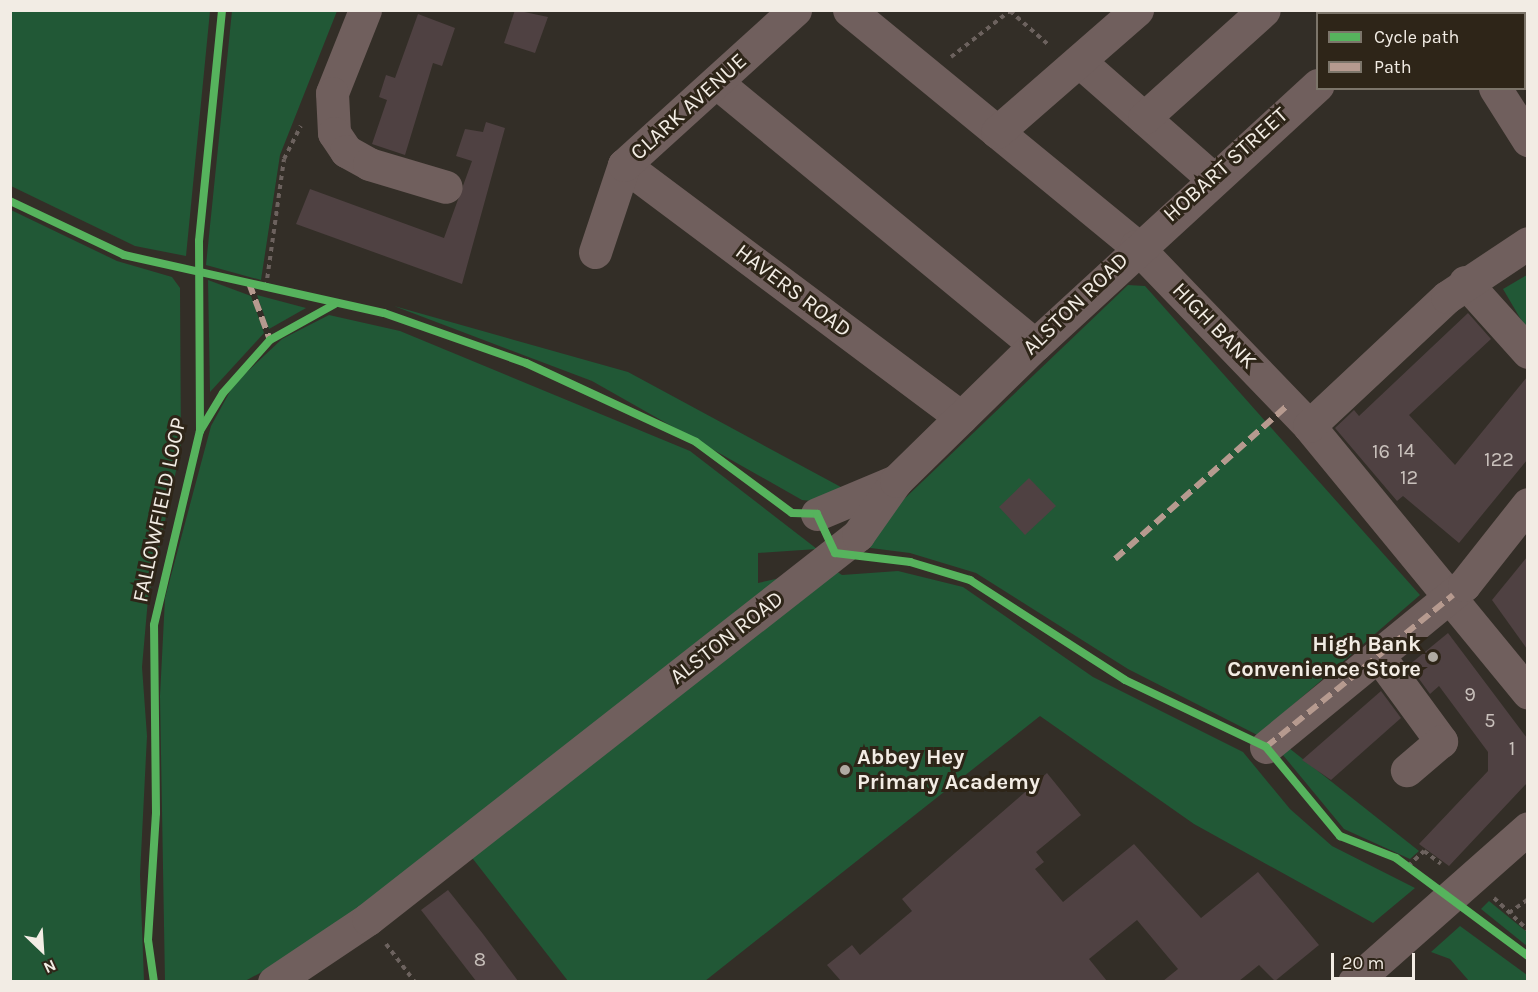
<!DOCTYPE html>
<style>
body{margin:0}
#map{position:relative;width:1538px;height:992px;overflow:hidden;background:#332e27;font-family:Karla,sans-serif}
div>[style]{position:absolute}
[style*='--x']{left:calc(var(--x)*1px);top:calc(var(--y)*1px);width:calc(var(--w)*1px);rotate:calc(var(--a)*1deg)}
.green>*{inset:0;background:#215836}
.building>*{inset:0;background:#4f4142}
.path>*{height:4px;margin-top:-2px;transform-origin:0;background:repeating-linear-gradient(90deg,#6c625e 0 4.5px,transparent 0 9px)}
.minor>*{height:33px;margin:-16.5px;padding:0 16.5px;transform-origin:16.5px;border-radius:16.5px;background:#705f5d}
.quiet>*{height:6px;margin-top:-3px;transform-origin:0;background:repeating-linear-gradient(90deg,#b69a8f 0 12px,transparent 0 18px)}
.cycleway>*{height:8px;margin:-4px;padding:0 4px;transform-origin:4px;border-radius:4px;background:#56b35d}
.dots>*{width:16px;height:16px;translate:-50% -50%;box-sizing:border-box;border:3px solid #2e2518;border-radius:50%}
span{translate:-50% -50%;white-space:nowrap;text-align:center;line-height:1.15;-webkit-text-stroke:6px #2e2518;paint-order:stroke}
.number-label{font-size:20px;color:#c9c1bc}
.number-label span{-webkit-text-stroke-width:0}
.street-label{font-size:22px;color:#f2ece4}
.poi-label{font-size:22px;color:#f2ece4;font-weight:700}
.right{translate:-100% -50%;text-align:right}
.left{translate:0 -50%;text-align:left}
.frame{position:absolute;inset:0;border:12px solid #f2ece4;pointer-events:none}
.legend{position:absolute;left:1316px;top:12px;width:210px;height:78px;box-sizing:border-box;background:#2e2518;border:2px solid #7c756a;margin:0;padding:8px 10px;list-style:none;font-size:18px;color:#f2ece4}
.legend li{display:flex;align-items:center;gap:12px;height:30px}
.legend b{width:30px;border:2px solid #7c756a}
.north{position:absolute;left:12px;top:920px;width:60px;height:60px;-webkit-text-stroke:4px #2e2518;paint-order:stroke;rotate:155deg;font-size:16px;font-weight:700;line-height:24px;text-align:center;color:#f2ece4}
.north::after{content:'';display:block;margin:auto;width:21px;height:27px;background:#f2ece4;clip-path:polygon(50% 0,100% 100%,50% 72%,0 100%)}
.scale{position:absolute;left:1331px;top:953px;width:84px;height:27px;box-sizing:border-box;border:3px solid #f2ece4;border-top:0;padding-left:8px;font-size:18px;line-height:21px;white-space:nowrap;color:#f2ece4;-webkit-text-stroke:4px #2e2518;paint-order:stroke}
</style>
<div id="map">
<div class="green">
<i style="clip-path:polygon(10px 11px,210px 11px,186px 256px,135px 246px,11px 186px)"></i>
<i style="clip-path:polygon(232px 11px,337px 11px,280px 155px,261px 280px,206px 265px)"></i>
<i style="clip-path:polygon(11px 210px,117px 261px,172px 277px,180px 288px,181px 448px,148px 599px,142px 667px,147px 736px,140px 875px,144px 981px,11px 981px)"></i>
<i style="clip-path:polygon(1527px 275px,1527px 330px,1503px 289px)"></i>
<i style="clip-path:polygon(208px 280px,251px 296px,264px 333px,210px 392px)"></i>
<i style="clip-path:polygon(1128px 285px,1145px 286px,1420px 595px,1265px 729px,1419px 851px,1410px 859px,1344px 829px,1273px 743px,1128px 669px,976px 573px,910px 553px,855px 546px)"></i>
<i style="clip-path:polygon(257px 295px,306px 308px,269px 329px)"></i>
<i style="clip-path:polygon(394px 306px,628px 372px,852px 493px,822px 502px,802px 500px,592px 381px)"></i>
<i style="clip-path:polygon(329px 315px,400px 331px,690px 451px,817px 549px,758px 553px,758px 583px,794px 575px,312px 945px,245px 981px,165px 982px,160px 696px,165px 598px,211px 426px,234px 384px,282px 339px)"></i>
<i style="clip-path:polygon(836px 571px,842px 575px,898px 571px,963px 587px,1093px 677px,1243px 752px,1290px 809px,1332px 846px,1415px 888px,1373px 923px,1194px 824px,1040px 716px,705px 981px,568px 981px,466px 850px)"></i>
<i style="clip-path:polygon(1489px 901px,1527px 932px,1527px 946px,1481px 909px)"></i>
<i style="clip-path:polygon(1460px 926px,1527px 975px,1527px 981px,1469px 981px,1450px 959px,1431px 952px)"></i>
</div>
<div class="building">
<i style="clip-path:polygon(515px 10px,548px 17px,535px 53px,504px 43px)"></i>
<i style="clip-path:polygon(418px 14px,455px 28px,442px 66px,433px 63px,405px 155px,372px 144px,387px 100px,379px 97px,386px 75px,395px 78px)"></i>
<i style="clip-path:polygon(486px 122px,505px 128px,462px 284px,296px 224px,310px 189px,444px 238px,472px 161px,456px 156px,465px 129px,483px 132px)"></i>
<i style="clip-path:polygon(1468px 313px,1491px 339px,1409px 415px,1455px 465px,1527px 377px,1527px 460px,1459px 543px,1403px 496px,1397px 501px,1335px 428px,1354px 410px,1359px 416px)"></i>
<i style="clip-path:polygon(1029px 478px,1056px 506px,1025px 535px,999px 507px)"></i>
<i style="clip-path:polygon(1527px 557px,1527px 649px,1492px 600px)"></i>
<i style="clip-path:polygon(1448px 633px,1527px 738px,1527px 783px,1449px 866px,1419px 844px,1488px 771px,1488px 752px,1439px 686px,1430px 694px,1409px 665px)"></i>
<i style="clip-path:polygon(1381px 691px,1401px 718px,1331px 780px,1302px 760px)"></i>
<i style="clip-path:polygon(1047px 773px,1081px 815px,1036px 852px,1044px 862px,1035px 869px,1063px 902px,1134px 844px,1201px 918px,1258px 872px,1319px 945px,1275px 981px,1259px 965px,1239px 981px,1163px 981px,1178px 969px,1137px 920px,1089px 959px,1107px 981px,841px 981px,827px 965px,852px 945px,860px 955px,912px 911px,902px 899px)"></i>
<i style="clip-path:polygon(448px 890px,483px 934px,518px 981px,476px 981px,421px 910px)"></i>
</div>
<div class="path">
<i style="--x:1010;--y:11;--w:53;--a:41.2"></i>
<i style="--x:951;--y:57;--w:76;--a:-38.1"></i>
<i style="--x:266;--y:287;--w:129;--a:-82"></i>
<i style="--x:284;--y:159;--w:37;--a:-63"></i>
<i style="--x:1408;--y:866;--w:22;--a:-43"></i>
<i style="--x:1424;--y:851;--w:21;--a:37"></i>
<i style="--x:1494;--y:898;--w:47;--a:43.3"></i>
<i style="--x:1509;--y:913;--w:24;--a:-36"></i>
<i style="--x:386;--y:944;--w:48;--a:52.7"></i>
</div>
<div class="minor">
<i style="--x:365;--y:10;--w:89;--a:111.7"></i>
<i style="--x:332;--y:93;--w:40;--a:87.1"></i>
<i style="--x:334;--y:133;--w:22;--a:56"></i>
<i style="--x:346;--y:151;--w:26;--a:29"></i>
<i style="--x:369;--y:164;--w:80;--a:16.6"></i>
<i style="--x:849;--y:10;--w:372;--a:39.4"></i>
<i style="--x:1136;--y:246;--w:250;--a:46.1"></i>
<i style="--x:1309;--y:426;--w:345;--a:50.6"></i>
<i style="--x:1429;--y:10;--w:5;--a:53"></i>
<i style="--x:1398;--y:14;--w:5;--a:-53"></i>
<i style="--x:1079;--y:61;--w:177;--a:41.3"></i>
<i style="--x:716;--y:82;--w:413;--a:39.5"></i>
<i style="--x:1495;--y:88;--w:62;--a:57.6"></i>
<i style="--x:1144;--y:118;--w:161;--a:-42"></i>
<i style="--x:997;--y:132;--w:186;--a:-41.1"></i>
<i style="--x:624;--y:165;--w:421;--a:36.8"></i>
<i style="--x:595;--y:252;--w:92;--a:-71.6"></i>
<i style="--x:624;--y:165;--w:231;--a:-42.2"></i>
<i style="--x:1465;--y:282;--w:94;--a:48"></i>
<i style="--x:1309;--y:426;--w:189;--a:-43.1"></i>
<i style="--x:1447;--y:297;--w:97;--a:-33.7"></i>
<i style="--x:817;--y:514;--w:86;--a:-22.7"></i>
<i style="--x:1378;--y:655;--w:107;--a:53.8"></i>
<i style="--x:1441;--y:741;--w:45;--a:139.5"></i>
<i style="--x:1266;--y:747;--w:256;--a:-39.3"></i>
<i style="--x:1464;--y:585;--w:103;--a:-51.7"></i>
<i style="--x:274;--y:982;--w:113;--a:-33.8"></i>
<i style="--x:368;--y:919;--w:623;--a:-38.08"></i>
<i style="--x:858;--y:535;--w:66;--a:-54.9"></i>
<i style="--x:896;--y:481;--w:194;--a:-44.4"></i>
<i style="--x:1035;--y:345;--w:384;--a:-42.6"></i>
<i style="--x:1354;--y:982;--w:232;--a:-41.5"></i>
</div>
<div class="quiet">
<i style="--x:1524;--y:24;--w:4;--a:-27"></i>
<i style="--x:249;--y:283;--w:61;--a:69.8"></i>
<i style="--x:1115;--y:559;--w:233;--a:-41.7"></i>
<i style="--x:1266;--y:747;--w:241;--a:-39.1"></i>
</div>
<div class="cycleway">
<i style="--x:10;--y:201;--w:126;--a:25.3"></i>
<i style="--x:124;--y:255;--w:266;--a:12.6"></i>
<i style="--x:384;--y:313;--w:151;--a:19.4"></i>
<i style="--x:526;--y:363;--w:187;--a:24.9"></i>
<i style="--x:696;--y:442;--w:119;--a:36.5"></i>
<i style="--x:792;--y:513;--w:25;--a:2"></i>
<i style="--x:817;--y:514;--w:43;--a:65.2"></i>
<i style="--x:835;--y:553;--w:76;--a:6.8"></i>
<i style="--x:910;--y:562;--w:63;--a:16.7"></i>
<i style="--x:970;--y:580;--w:184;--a:32.8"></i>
<i style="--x:1125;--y:680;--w:156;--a:25.4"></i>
<i style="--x:1266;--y:747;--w:116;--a:50.3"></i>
<i style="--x:1340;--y:836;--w:60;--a:21.4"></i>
<i style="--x:1396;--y:858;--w:164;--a:36.6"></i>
<i style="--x:200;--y:431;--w:44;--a:-58.8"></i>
<i style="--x:223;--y:393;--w:71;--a:-48.4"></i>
<i style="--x:270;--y:340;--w:74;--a:-29"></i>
<i style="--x:154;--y:982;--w:42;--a:-98.1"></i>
<i style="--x:148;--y:940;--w:127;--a:-86.4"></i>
<i style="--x:156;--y:813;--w:188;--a:-90.6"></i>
<i style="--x:154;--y:625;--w:199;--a:-76.7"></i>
<i style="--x:200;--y:431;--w:190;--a:-90.3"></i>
<i style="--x:199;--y:241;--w:232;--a:-84.3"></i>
</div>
<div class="dots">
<i style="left:1433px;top:657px;background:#afaaa2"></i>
<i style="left:845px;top:770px;background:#afaaa2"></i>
</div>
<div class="number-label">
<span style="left:1406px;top:450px">14</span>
<span style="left:1381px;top:451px">16</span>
<span style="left:1499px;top:459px">122</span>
<span style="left:1409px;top:477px">12</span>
<span style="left:1470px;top:694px">9</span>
<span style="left:1490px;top:720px">5</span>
<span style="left:1512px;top:748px">1</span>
<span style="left:480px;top:959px">8</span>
</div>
<div class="street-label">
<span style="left:689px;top:107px;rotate:-42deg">CLARK AVENUE</span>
<span style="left:1226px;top:165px;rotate:-42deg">HOBART STREET</span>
<span style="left:793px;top:291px;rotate:37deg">HAVERS ROAD</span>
<span style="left:1076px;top:304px;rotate:-44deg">ALSTON ROAD</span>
<span style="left:1214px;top:326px;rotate:46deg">HIGH BANK</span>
<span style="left:160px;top:510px;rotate:-78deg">FALLOWFIELD LOOP</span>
<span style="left:727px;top:638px;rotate:-38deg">ALSTON ROAD</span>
</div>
<div class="poi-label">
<span class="right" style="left:1421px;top:657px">High Bank<br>Convenience Store</span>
<span class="left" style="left:857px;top:770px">Abbey Hey<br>Primary Academy</span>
</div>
<div class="frame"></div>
<ul class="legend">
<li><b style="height:8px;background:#56b35d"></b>Cycle path</li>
<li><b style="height:8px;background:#b69a8f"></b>Path</li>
</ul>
<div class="north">N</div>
<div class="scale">20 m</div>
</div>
